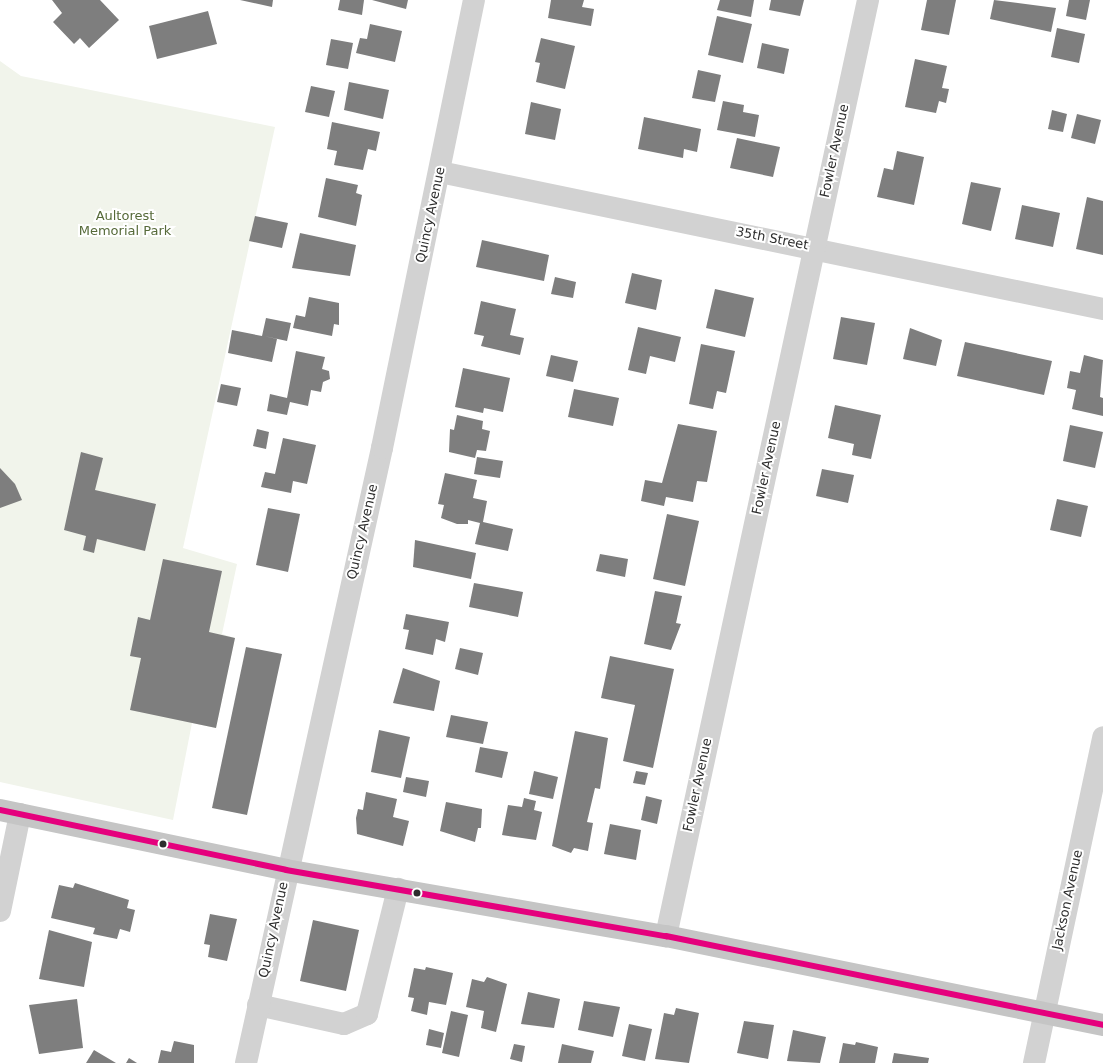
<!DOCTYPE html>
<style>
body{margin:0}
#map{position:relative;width:1103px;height:1063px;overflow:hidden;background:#fff;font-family:"DejaVu Sans",sans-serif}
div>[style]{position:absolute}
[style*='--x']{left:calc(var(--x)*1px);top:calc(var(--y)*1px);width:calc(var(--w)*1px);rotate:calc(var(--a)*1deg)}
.green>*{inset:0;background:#f1f4eb}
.building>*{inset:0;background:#7e7e7e}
.minor>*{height:22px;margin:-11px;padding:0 11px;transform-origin:11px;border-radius:11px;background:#d2d2d2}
.major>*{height:22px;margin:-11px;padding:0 11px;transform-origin:11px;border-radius:11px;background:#c5c5c5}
.bus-1>*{height:6px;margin:-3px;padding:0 3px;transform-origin:3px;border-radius:3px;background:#e5007d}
.dots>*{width:11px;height:11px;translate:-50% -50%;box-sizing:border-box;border:2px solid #fff;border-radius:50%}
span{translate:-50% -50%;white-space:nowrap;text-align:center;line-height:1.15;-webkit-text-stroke:4px #fff;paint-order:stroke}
.street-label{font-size:13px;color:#2d2d2d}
.park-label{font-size:13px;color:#566a39}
</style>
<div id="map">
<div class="green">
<i style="clip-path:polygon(0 61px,21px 76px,275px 127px,183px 548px,237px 564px,222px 634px,235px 638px,216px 728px,192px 723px,173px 820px,0 782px)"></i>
</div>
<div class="building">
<i style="clip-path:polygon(100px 0,119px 20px,89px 48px,80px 38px,74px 44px,53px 22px,62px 13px,52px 0)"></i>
<i style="clip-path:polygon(240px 0,273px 0,272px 7px)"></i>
<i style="clip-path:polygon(340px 0,364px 0,362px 15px,338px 10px)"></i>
<i style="clip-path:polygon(372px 0,408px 0,406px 9px)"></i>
<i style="clip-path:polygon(551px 0,584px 0,582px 7px,594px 9px,591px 26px,548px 18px)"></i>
<i style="clip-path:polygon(720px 0,754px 0,751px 17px,717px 10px)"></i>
<i style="clip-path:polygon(771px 0,804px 0,800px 16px,769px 10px)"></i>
<i style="clip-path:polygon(927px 0,956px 0,949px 35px,921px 30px)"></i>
<i style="clip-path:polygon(994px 0,1056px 8px,1051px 32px,990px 19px)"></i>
<i style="clip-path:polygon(1069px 0,1090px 0,1086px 20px,1066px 16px)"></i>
<i style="clip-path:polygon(208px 11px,217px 44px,157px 59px,149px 26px)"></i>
<i style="clip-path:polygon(717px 16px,752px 24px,743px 63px,708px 55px)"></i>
<i style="clip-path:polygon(370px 24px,402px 31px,395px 62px,356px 53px,360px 38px,367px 39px)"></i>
<i style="clip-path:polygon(1057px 28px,1085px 34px,1079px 63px,1051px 57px)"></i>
<i style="clip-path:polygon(541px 38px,575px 46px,565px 89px,536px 82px,540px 63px,535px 62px)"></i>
<i style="clip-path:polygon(331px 39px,353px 43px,348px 69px,326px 65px)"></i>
<i style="clip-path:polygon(762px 43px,789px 49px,784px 74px,757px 68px)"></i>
<i style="clip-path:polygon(915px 59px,947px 66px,942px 88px,949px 89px,946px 103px,939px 101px,936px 113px,905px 107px)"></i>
<i style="clip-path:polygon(698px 70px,721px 75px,715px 102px,692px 98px)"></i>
<i style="clip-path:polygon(349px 82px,389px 90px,383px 119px,344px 110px)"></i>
<i style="clip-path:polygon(311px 86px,335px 91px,329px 117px,305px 112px)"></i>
<i style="clip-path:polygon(723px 101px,744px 105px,743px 112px,759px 115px,755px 137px,717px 130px)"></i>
<i style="clip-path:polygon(531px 102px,561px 109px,555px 140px,525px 134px)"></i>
<i style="clip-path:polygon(1052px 110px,1067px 114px,1063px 132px,1048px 129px)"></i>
<i style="clip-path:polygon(1077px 114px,1101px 120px,1095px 144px,1071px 138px)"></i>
<i style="clip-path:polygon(644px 117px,701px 129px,697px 152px,684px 149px,683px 158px,638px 149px)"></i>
<i style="clip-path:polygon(332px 122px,380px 132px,376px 151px,368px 149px,363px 170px,334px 165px,337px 151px,327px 149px)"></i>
<i style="clip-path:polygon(737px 138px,780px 147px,773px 177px,730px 168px)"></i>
<i style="clip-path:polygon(897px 151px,924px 157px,914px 205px,877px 197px,884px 168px,893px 170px)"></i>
<i style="clip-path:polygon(326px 178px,358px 185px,356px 193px,362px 195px,356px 226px,318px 217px)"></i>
<i style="clip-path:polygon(971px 182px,1001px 188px,991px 231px,962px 224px)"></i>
<i style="clip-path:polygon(1087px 197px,1103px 201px,1103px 255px,1076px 249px)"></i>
<i style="clip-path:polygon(1022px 205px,1060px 213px,1053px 247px,1015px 239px)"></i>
<i style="clip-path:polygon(255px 216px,288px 223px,282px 248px,249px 241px)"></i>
<i style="clip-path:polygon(300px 233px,356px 245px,350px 276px,292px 268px)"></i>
<i style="clip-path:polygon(482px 240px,549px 255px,544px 281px,476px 267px)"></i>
<i style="clip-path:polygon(632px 273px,662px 280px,656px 310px,625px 303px)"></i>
<i style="clip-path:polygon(555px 277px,576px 282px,573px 298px,551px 294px)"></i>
<i style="clip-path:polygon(715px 289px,754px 298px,745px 337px,706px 328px)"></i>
<i style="clip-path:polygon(309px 297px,339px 303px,339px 325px,334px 324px,332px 336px,293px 328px,296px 315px,305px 317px)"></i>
<i style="clip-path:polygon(481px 301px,516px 309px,510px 335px,524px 338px,520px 355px,481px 346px,484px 336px,474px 334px)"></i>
<i style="clip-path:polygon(841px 317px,875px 323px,867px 365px,833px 359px)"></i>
<i style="clip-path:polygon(266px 318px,291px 323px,287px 341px,264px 336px,277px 339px,272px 362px,228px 353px,232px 330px,262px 336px)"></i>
<i style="clip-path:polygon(638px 327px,681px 337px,675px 362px,650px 356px,646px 374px,628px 370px)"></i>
<i style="clip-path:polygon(910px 328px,942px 340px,936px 366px,903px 359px)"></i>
<i style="clip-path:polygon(965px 342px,1052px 361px,1044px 395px,957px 376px)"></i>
<i style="clip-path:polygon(701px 344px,735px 351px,726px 393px,717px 391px,713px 409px,689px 404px)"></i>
<i style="clip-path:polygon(296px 351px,325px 357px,322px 369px,329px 371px,330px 379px,323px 382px,321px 392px,311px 390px,308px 406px,290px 402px,287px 415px,267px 411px,270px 394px,287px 398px)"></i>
<i style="clip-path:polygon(551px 355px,578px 361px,573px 382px,546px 376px)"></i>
<i style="clip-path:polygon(1084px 355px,1103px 360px,1100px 397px,1103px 398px,1103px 416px,1072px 409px,1076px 390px,1067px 388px,1070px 371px,1080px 373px)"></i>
<i style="clip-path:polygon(463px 368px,510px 378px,503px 412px,484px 408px,483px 413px,455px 407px)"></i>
<i style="clip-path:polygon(221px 384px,241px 388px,237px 406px,217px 402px)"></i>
<i style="clip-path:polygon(574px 389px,619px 398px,613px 426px,568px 417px)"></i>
<i style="clip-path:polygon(835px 405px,881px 415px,871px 459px,852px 455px,854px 444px,828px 438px)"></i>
<i style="clip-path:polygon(457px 415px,483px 421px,482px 429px,490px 431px,486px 451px,477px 450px,475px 458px,449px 452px,450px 429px,454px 430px)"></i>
<i style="clip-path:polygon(678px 424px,717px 431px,707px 482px,697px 481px,693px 502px,666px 497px,664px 506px,641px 501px,645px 480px,662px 483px)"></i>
<i style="clip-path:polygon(1070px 425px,1103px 432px,1095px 468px,1063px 461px)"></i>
<i style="clip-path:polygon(257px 429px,269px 432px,266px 449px,253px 446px)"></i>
<i style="clip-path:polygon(283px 438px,316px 445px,307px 484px,293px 481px,291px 493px,261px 487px,265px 472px,275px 474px)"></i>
<i style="clip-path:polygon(81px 452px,103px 458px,95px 490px,156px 504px,145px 551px,97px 539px,94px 553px,83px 550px,86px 536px,64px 530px)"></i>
<i style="clip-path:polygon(477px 457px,503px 461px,500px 478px,474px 474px)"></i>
<i style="clip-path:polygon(0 468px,15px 484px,22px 500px,0 508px)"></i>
<i style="clip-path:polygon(822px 469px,854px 475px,848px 503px,816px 496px)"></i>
<i style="clip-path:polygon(445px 473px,477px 480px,473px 498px,487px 501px,483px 522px,513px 529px,508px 551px,475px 544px,480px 523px,468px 520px,468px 524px,457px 524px,441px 518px,444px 505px,438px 504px)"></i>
<i style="clip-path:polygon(1057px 499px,1088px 506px,1081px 537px,1050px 530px)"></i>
<i style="clip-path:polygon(268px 508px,300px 514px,288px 572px,256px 565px)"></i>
<i style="clip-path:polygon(667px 514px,699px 521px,685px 586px,653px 579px)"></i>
<i style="clip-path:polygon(415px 540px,476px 553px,471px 579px,413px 567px)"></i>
<i style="clip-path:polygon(600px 554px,628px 559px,625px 577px,596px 571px)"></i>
<i style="clip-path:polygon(163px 559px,222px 571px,209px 632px,235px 638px,216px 728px,130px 710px,141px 658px,130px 656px,138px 617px,150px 620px)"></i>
<i style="clip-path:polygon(474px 583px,523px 592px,518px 617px,469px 607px)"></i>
<i style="clip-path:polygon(655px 591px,682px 596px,676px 623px,681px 624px,671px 650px,644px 644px)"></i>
<i style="clip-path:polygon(406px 614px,449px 622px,445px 642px,436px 639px,433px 655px,405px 649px,409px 630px,403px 629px)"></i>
<i style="clip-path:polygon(246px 647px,282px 654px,247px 815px,212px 808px)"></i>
<i style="clip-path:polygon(460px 648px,483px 653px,478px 675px,455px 669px)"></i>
<i style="clip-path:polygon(610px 656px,674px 669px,653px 768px,623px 761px,635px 705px,601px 698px)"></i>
<i style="clip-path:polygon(403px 668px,440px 681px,434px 711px,393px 703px)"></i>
<i style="clip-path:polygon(451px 715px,488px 722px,483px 744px,446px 737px)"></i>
<i style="clip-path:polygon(379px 730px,410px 737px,401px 778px,371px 772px)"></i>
<i style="clip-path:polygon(575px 731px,608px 738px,600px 789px,595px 788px,587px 822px,593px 823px,588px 851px,574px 848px,571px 853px,552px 846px)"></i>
<i style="clip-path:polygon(480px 747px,508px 752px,502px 778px,475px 772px)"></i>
<i style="clip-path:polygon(534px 771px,558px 777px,553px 799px,529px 794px)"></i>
<i style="clip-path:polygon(636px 771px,648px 773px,645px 785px,633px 783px)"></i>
<i style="clip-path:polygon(406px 777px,429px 781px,426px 797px,403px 792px)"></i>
<i style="clip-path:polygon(366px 792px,397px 799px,393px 817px,409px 821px,403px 846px,357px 834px,356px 818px,358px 809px,363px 810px)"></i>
<i style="clip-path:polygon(646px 796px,662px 800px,657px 824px,641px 820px)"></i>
<i style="clip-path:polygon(524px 798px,536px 801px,534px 810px,542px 812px,536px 840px,502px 835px,508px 805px,522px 807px)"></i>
<i style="clip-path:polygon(446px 802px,482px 809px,481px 828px,478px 828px,475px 842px,440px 831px)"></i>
<i style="clip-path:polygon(610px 824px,641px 830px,636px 860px,604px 854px)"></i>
<i style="clip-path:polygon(75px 883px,129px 900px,127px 908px,135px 910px,130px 932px,120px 929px,117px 939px,93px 934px,95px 928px,51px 918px,59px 885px,73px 888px)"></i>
<i style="clip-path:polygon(210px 914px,237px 919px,227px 961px,208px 957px,210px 945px,204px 944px)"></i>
<i style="clip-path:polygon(313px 920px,359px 930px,346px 991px,300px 981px)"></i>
<i style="clip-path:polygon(49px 930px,92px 942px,84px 987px,39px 979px)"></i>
<i style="clip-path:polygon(426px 967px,453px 973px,446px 1005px,429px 1002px,427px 1015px,411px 1011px,414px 998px,408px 997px,414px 968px,425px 970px)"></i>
<i style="clip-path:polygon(487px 977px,507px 984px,496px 1032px,481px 1028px,484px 1011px,466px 1007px,472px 979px,484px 982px)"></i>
<i style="clip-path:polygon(528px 992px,560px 999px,554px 1028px,521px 1024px)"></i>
<i style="clip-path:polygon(77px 999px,83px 1048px,39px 1054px,29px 1005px)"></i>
<i style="clip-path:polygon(584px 1001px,620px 1007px,613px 1037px,578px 1030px)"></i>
<i style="clip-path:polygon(676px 1008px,699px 1013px,689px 1063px,655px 1059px,664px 1013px,674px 1015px)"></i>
<i style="clip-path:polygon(451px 1011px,468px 1015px,459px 1057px,442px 1053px)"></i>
<i style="clip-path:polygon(744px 1021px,774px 1025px,768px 1059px,737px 1053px)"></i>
<i style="clip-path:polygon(629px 1024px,652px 1029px,645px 1061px,622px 1056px)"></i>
<i style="clip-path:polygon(429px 1029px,444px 1033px,441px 1048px,426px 1045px)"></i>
<i style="clip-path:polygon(793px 1030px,826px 1037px,820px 1063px,787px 1061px)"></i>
<i style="clip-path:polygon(174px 1041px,194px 1045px,194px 1063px,158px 1063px,161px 1050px,171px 1052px)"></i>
<i style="clip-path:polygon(856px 1042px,878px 1047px,875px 1063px,839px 1063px,843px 1043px,855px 1045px)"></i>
<i style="clip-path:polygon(514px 1044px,525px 1046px,522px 1062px,510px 1059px)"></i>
<i style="clip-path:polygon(562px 1044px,594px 1051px,591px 1063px,558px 1063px)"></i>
<i style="clip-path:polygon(94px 1050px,116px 1063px,86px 1063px)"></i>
<i style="clip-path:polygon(894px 1053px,929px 1058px,928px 1063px,892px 1063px)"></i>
<i style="clip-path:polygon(129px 1058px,137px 1063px,126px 1063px)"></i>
</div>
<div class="minor">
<i style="--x:440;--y:172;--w:677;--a:11.68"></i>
<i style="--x:0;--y:911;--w:99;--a:-78.3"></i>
<i style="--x:666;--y:936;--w:958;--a:-77.82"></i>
<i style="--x:258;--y:1005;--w:88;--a:12.5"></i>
<i style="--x:344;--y:1024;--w:25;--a:-23"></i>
<i style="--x:367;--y:1014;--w:129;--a:-76.1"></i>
<i style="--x:246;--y:1063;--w:630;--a:-77.53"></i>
<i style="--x:382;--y:448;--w:457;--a:-78.4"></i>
<i style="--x:1034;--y:1063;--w:333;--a:-78"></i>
</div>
<div class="major">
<i style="--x:0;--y:810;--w:292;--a:11.8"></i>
<i style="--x:286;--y:870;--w:386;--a:9.9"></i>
<i style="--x:666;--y:936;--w:446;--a:11.5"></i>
</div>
<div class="bus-1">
<i style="--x:0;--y:810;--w:292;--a:11.8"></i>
<i style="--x:286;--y:870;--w:386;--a:9.9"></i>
<i style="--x:666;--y:936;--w:446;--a:11.5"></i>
</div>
<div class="dots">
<i style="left:163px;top:844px;background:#2d2d2d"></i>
<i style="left:417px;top:893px;background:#2d2d2d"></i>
</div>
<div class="street-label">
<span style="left:835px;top:151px;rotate:-78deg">Fowler Avenue</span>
<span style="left:431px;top:215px;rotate:-78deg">Quincy Avenue</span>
<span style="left:772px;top:239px;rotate:11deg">35th Street</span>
<span style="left:767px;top:468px;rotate:-78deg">Fowler Avenue</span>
<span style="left:363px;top:532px;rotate:-77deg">Quincy Avenue</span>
<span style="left:698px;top:785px;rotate:-78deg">Fowler Avenue</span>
<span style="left:1068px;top:900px;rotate:-78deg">Jackson Avenue</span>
<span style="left:274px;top:930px;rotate:-78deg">Quincy Avenue</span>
</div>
<div class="park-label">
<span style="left:125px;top:224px">Aultorest<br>Memorial Park</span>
</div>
</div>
